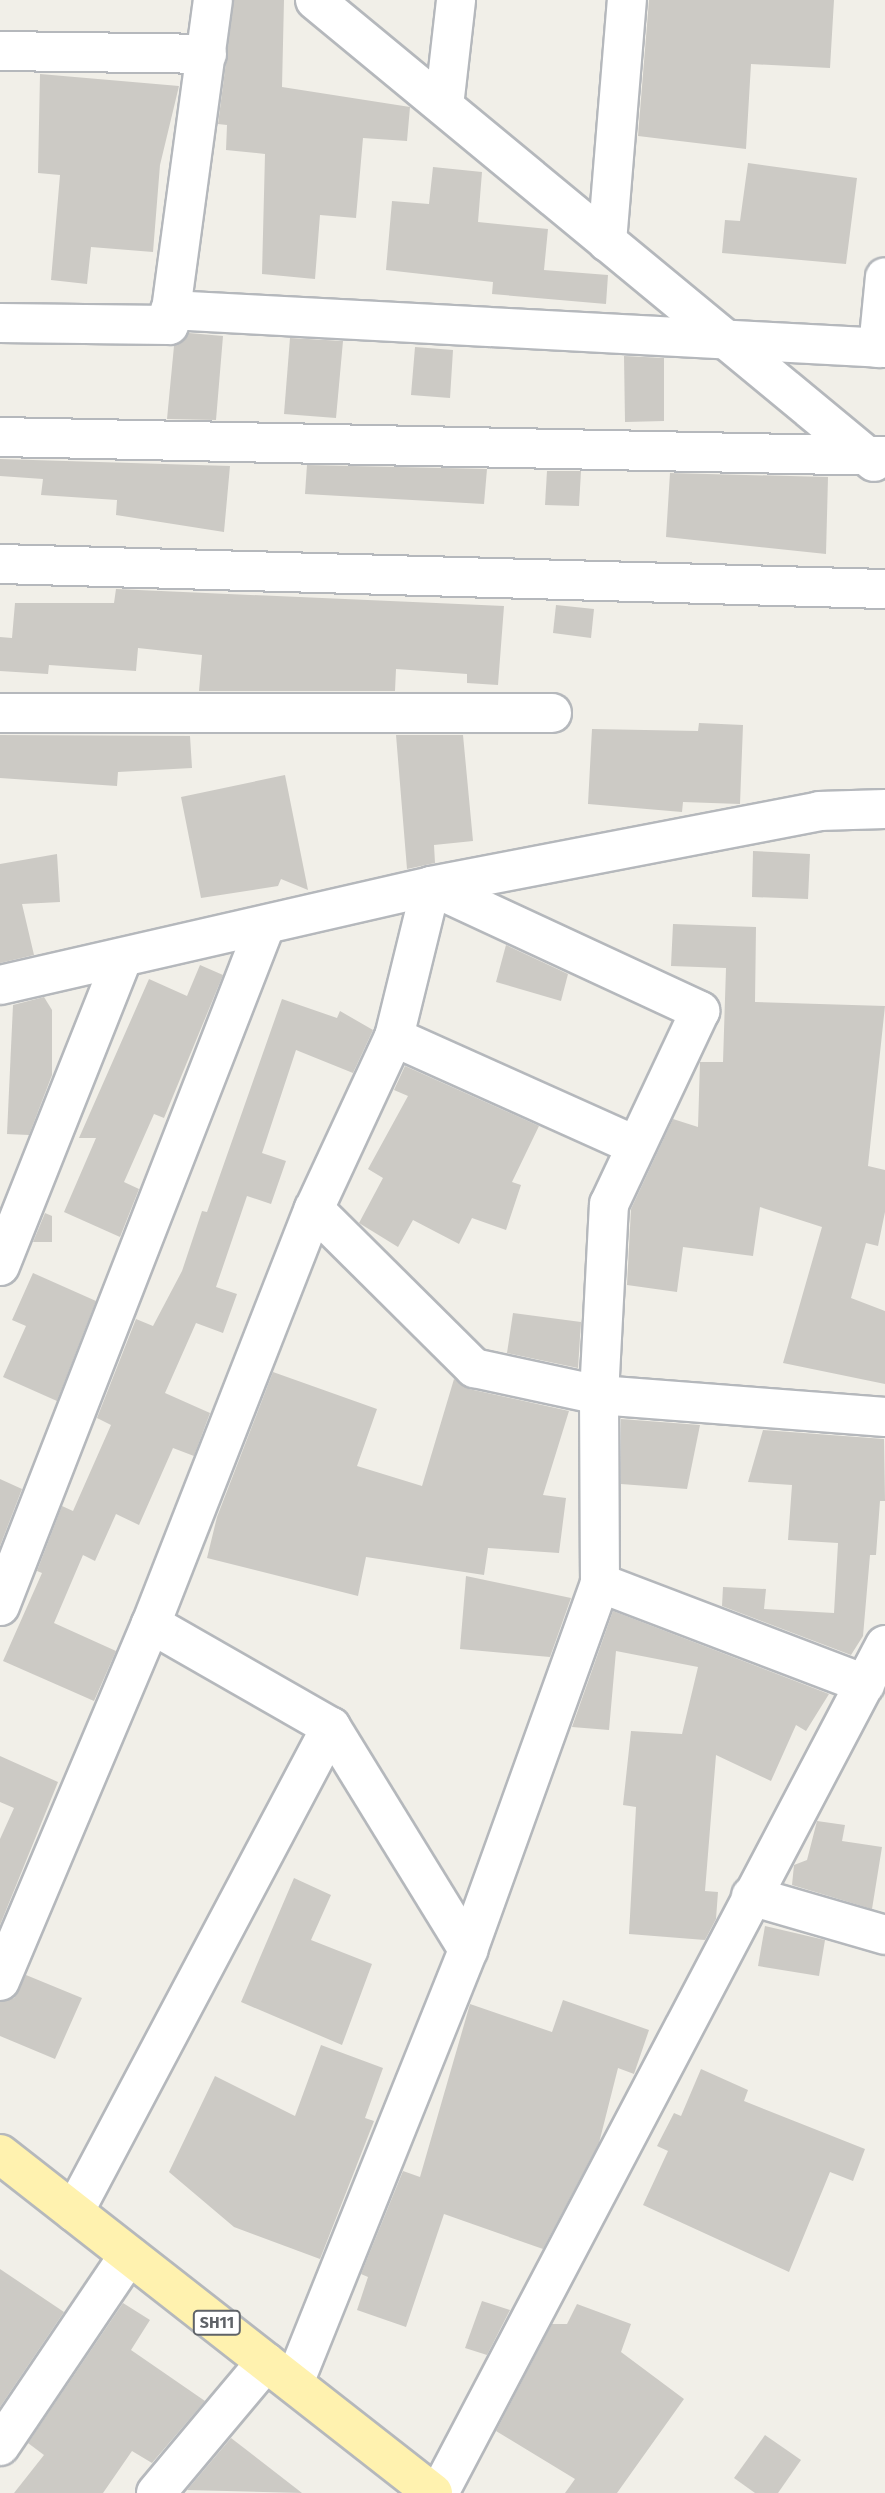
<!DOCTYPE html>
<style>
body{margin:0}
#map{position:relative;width:885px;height:2493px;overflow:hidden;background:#f1efe8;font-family:"Fira Sans",sans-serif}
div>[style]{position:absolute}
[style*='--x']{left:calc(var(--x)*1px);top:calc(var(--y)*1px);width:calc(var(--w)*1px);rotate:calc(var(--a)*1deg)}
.building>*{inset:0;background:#cccac5}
.roads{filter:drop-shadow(2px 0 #b5b8bc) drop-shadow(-2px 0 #b5b8bc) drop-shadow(0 2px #b5b8bc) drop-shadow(0 -2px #b5b8bc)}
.minor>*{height:38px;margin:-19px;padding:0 19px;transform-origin:19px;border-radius:19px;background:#fff}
.major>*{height:38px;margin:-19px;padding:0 19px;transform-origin:19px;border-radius:19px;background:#fff2af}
span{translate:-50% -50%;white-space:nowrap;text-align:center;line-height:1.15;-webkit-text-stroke:6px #fff;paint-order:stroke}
.shield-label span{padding:2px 5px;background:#fff;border:2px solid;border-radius:5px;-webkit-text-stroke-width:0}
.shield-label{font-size:16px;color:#5f6368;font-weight:700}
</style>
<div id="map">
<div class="building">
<i style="clip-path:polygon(234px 0,284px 0,282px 87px,410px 107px,407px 141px,363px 138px,356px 218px,320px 215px,315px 279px,262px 274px,265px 154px,226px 150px,227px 125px,218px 124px)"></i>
<i style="clip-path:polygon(649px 0,834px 0,830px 68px,751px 64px,746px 149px,638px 136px)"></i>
<i style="clip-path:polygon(40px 74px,179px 86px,160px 165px,153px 252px,91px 247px,87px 284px,51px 280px,60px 175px,38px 173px)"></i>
<i style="clip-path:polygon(748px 163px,857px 178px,846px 264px,722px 253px,725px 220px,740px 221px)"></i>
<i style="clip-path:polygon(433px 167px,482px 172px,478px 222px,548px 229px,544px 270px,608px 275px,606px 304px,492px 294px,493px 282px,386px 270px,392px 201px,429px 204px)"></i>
<i style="clip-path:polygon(189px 333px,223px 336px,216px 420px,167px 419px,174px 346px)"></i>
<i style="clip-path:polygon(290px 338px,343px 341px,336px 418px,284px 414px)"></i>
<i style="clip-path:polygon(415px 347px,453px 350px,450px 398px,411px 395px)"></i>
<i style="clip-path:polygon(624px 356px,664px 358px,664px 421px,625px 422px)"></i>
<i style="clip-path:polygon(0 459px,230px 466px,224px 532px,116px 515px,117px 500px,41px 495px,43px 479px,0 476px)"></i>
<i style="clip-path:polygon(307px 465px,487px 469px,484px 504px,305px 494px)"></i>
<i style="clip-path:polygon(547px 471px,581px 471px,579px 506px,545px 505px)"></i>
<i style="clip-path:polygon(670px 473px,828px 477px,826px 554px,666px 537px)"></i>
<i style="clip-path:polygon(116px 589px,504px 606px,498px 685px,467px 683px,467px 674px,396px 669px,395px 691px,199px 691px,202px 655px,138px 648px,136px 671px,49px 665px,48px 674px,0 671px,0 637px,12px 638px,15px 603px,114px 603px)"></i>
<i style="clip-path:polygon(556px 605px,594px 609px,591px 638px,553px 633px)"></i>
<i style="clip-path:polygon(699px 723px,743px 725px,740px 804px,683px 802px,682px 812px,588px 804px,592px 729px,698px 731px)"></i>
<i style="clip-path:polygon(0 735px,190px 736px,192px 768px,118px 772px,117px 786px,0 778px)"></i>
<i style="clip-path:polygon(396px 735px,463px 735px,473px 841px,434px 845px,435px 863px,407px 869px)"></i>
<i style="clip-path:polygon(285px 775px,308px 890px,281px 879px,278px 886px,201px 898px,181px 797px)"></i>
<i style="clip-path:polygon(753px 851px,810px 854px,808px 899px,752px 897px)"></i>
<i style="clip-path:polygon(57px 854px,60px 902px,22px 904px,34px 955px,0 963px,0 864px)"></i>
<i style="clip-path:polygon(673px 924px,756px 927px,755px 1002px,885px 1006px,868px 1166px,885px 1170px,885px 1212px,878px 1246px,866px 1243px,851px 1298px,885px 1311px,885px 1384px,783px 1363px,822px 1227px,760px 1207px,753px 1256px,683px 1247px,677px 1292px,627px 1285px,631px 1209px,673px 1119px,698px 1127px,700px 1062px,723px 1062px,726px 968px,671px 966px)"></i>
<i style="clip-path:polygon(506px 945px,568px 974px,561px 1001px,496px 982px)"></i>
<i style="clip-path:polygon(200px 965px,223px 975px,164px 1118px,154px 1114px,124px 1182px,139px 1189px,120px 1237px,64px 1212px,96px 1138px,79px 1138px,149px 979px,187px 996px)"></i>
<i style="clip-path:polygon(44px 997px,52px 1010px,52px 1075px,29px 1135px,7px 1134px,13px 1005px)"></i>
<i style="clip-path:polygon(282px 999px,337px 1018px,340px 1011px,373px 1030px,353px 1073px,296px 1050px,262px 1153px,286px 1161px,271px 1204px,247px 1196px,216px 1287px,237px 1294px,223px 1333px,196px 1323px,165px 1393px,210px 1413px,194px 1456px,173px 1448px,139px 1525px,116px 1514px,95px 1561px,83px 1555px,54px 1623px,116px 1651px,94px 1701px,3px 1661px,42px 1573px,37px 1571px,62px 1506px,73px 1511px,111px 1425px,97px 1418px,136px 1319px,153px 1326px,182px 1271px,202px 1211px,207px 1212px)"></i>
<i style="clip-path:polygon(405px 1066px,539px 1126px,512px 1182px,521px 1185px,506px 1230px,472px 1218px,459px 1244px,413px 1220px,398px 1247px,359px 1223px,383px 1178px,368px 1169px,408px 1096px,394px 1090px)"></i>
<i style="clip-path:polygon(45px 1213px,52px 1216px,52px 1242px,33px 1242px)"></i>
<i style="clip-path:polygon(33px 1273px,96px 1301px,57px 1401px,3px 1377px,26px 1326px,12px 1320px)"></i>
<i style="clip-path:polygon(513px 1313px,581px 1322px,578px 1368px,507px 1353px)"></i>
<i style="clip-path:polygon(273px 1372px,377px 1409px,357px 1466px,422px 1486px,454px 1379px,469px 1389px,569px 1411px,543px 1495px,566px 1498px,559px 1553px,488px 1548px,484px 1575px,366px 1557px,358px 1596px,207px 1558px,217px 1517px)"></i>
<i style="clip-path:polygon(621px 1419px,700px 1425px,687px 1489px,621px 1484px)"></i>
<i style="clip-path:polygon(763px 1430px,884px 1439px,885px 1501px,880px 1501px,876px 1555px,870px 1555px,863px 1636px,851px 1655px,722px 1606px,723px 1587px,766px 1589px,764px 1609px,834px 1613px,838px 1543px,788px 1540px,792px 1485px,748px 1482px)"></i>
<i style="clip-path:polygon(0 1479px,22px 1489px,0 1546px)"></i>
<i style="clip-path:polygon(466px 1576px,571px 1598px,550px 1657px,460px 1649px)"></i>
<i style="clip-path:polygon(613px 1611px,829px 1694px,806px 1731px,796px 1725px,771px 1781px,716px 1755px,705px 1891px,718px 1892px,716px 1919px,705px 1940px,629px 1934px,636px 1807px,623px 1805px,631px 1731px,682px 1734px,698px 1667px,616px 1651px,609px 1730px,572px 1727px)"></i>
<i style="clip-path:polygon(0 1756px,58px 1782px,0 1925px,0 1839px,14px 1808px,0 1802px)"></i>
<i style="clip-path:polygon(817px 1821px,845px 1825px,842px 1841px,882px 1847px,872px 1909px,792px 1885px,794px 1865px,807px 1860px)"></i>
<i style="clip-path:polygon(294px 1878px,331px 1895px,311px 1940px,372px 1964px,342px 2045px,241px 2002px)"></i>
<i style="clip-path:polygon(765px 1926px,825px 1940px,819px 1976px,758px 1966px)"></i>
<i style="clip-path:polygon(26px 1975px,82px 1998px,55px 2059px,0 2036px,0 2002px,14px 1998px)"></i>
<i style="clip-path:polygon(563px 2000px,649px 2030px,634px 2074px,618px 2068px,599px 2143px,543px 2249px,444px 2214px,406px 2327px,357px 2310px,368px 2277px,361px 2274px,403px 2171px,420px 2177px,470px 2004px,552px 2032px)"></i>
<i style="clip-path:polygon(321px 2045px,383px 2068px,365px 2118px,374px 2121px,320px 2259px,234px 2227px,169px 2172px,215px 2076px,295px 2116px)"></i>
<i style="clip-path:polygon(701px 2069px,748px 2090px,744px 2101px,865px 2149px,853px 2181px,830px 2172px,789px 2272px,643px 2205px,668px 2151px,657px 2146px,674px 2113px,681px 2116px)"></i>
<i style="clip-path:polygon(0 2269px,64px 2312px,0 2407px)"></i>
<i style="clip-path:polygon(482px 2301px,510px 2310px,487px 2355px,465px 2348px)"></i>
<i style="clip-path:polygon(123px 2303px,150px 2320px,131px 2350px,205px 2401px,152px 2463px,132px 2451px,103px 2493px,14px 2493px,44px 2455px,28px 2443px)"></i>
<i style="clip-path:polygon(577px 2304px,631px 2324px,621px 2352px,684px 2399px,617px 2493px,565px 2493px,575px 2479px,496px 2431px,552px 2324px,567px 2324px)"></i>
<i style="clip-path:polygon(765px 2435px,801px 2460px,778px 2493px,755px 2493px,734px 2478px)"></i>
<i style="clip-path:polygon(231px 2438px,302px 2493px,187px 2490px)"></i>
</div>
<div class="roads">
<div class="minor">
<i style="--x:315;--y:0;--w:725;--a:39.57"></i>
<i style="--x:0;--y:51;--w:207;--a:0.8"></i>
<i style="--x:444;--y:106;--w:107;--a:-83.5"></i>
<i style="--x:607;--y:242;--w:243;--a:-85.3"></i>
<i style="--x:170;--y:310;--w:716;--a:3.04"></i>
<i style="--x:0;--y:323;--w:169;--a:0.7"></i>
<i style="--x:169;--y:325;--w:328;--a:-82.3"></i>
<i style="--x:878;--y:348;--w:71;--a:-84.4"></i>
<i style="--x:0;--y:437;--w:885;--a:1.23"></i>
<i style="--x:0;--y:564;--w:885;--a:1.62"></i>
<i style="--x:0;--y:713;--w:552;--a:0"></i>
<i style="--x:0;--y:985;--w:442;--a:-12.9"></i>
<i style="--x:431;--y:886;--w:395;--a:-10.9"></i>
<i style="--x:819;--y:811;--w:66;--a:-1.7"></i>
<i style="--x:394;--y:1037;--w:265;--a:24.2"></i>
<i style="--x:314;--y:1209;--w:226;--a:44.8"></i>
<i style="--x:474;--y:1368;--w:128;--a:12.2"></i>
<i style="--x:599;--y:1395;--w:287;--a:4.4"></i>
<i style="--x:0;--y:1266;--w:330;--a:-68.3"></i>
<i style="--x:0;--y:1606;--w:727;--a:-68.7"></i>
<i style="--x:151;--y:1624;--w:207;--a:29.8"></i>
<i style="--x:331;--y:1727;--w:262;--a:58.4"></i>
<i style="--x:751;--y:1896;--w:140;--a:16.2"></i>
<i style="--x:0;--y:1981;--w:388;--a:-67.1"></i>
<i style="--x:151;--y:1624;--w:446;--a:-68.6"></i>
<i style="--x:314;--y:1209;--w:190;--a:-65.1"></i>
<i style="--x:394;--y:1037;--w:155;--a:-76.2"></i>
<i style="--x:431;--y:886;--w:297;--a:24.9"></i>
<i style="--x:700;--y:1011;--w:213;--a:115.2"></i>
<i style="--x:609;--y:1204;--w:191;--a:93"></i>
<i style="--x:599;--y:1395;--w:188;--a:89.7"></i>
<i style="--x:600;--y:1583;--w:284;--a:20.9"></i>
<i style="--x:74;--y:2212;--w:549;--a:-62.08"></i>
<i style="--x:294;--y:2383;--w:467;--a:-68.1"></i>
<i style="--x:468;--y:1950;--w:390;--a:-70.2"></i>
<i style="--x:0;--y:2446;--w:230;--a:-56"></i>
<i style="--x:156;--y:2493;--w:171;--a:-50"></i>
<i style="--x:439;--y:2493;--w:958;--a:-62.26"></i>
</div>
<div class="major">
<i style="--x:0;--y:2154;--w:550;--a:38.06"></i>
</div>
</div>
<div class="shield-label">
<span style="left:217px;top:2323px">SH11</span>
</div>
</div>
